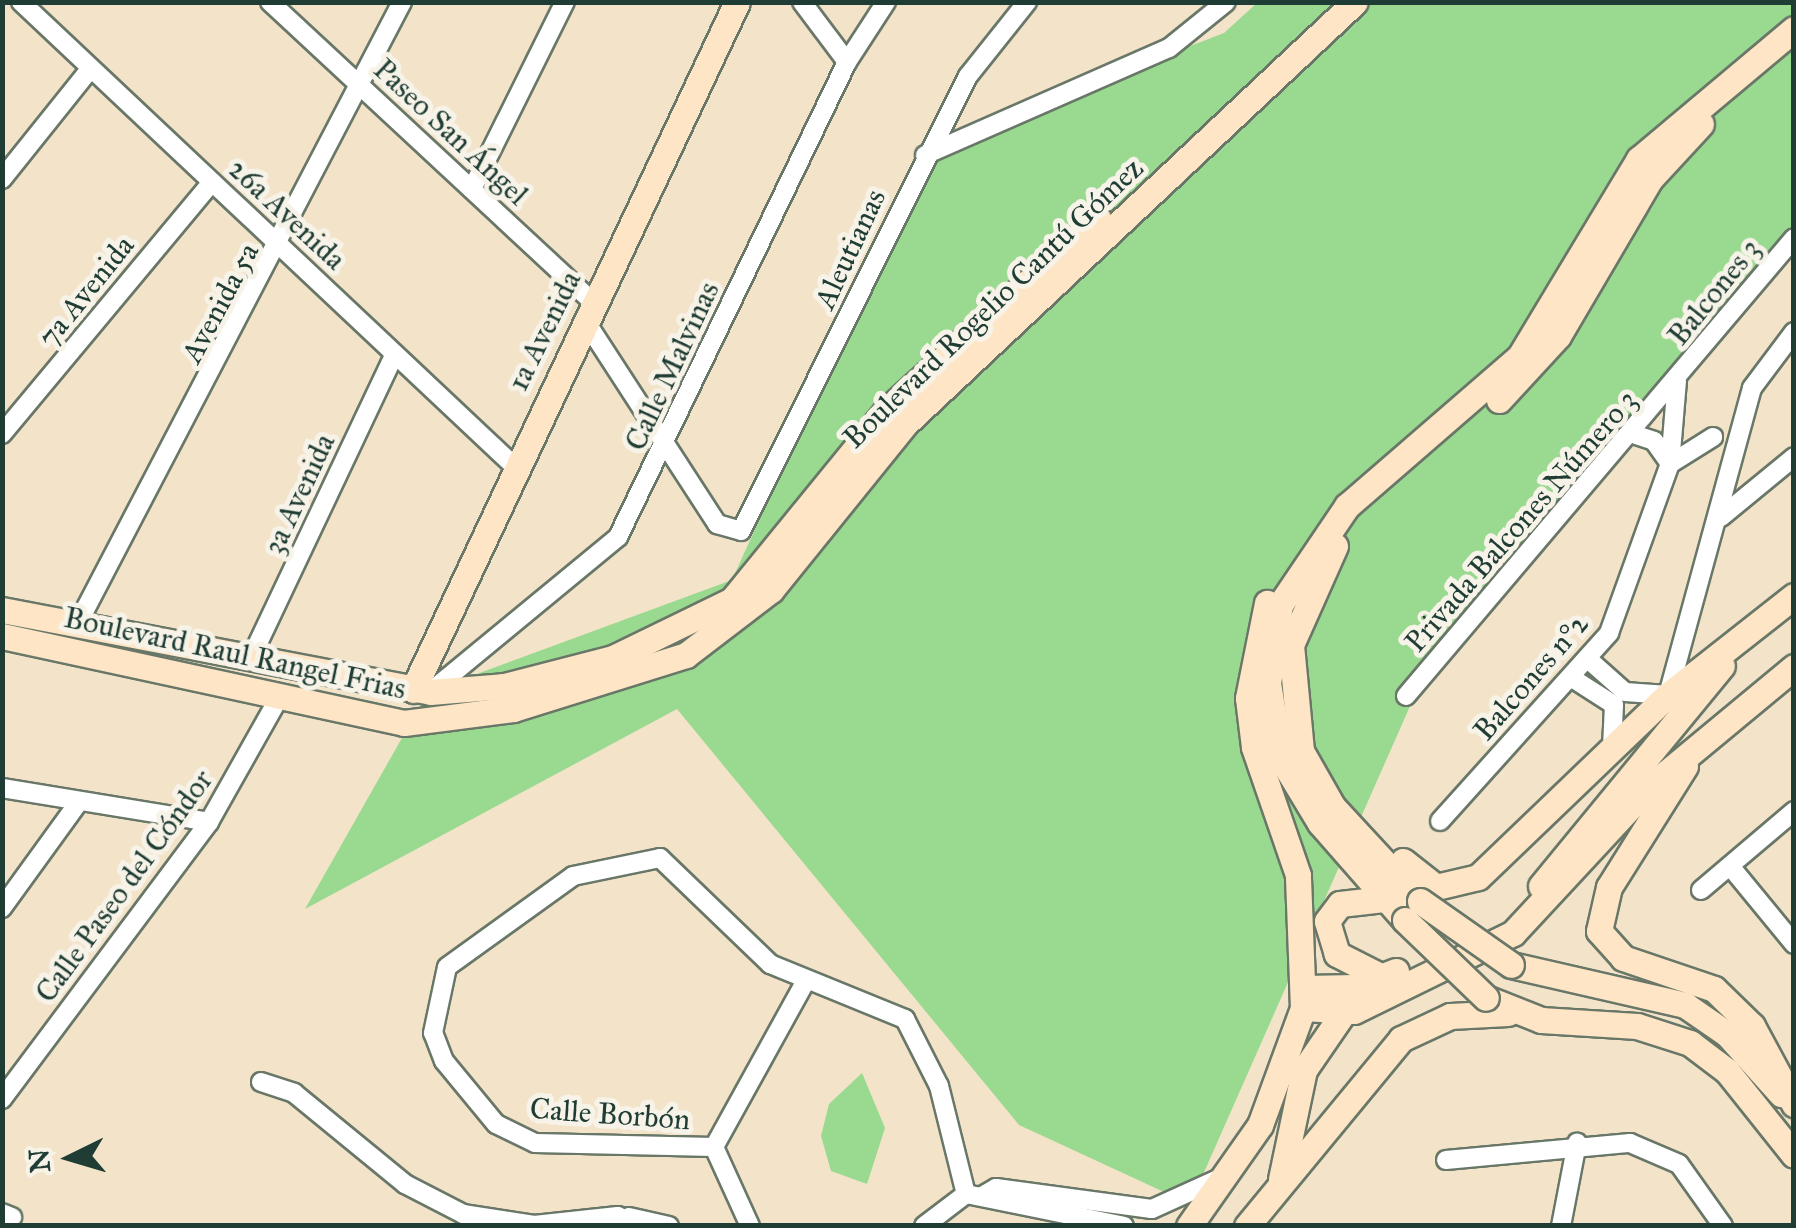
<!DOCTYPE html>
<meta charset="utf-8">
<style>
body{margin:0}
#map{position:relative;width:1796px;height:1228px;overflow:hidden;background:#f2e3c9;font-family:"IM FELL Great Primer",serif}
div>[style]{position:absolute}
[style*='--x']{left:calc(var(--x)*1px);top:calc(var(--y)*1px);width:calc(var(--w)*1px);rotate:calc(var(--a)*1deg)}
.green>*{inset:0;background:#9ada90}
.roads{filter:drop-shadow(2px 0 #697768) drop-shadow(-2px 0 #697768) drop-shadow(0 2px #697768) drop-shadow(0 -2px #697768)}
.street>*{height:18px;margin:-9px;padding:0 9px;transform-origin:9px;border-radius:9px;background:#fff}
.secondary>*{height:25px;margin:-12.5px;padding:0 12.5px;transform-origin:12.5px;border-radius:12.5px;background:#fee5c5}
.bridges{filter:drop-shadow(2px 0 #697768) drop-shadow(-2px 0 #697768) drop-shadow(0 2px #697768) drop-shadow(0 -2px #697768)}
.secondary-bridge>*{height:25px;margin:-12.5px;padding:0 12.5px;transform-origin:12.5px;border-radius:12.5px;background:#fee5c5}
span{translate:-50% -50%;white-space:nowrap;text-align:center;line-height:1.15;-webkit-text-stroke:10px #f7f3e8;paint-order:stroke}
.street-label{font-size:30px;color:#1f3d34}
.frame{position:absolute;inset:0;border:5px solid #1f3d34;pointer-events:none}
.north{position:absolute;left:20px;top:1108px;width:100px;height:100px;-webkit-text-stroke:8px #f7f3e8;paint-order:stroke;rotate:265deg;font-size:28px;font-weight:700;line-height:40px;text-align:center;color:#1f3d34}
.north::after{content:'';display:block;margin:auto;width:35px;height:45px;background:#1f3d34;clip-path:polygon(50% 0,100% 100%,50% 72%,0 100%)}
</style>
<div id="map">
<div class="green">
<i style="clip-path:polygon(1257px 3px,1793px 3px,1793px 227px,1430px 661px,1190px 1204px,1019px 1125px,677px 709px,305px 909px,428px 692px,732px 580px,928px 147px,1224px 33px)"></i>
<i style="clip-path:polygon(862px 1073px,885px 1128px,867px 1184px,831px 1171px,821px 1136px,829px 1104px)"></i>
</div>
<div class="roads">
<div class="street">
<i style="--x:21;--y:2;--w:677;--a:43.26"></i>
<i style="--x:270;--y:2;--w:442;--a:42.9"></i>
<i style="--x:802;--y:2;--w:75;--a:53.1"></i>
<i style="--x:925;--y:155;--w:266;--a:-23.7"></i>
<i style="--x:1169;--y:48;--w:73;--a:-38.9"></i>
<i style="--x:2;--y:179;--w:142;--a:-51.3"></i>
<i style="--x:472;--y:189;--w:209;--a:-63.6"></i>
<i style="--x:586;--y:322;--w:241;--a:57"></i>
<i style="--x:717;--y:524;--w:25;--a:16"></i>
<i style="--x:741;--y:531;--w:508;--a:-63.49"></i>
<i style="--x:968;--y:76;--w:95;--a:-51.4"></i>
<i style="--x:2;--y:434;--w:328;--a:-50.2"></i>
<i style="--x:1636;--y:435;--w:19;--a:18"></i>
<i style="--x:1654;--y:441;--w:28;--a:55"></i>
<i style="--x:1670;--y:464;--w:51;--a:-32.1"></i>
<i style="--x:1721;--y:517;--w:94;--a:-39.4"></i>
<i style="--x:77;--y:625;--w:703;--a:-62.45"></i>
<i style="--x:251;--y:658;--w:336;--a:-64.7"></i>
<i style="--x:1589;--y:660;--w:48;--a:41.6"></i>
<i style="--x:1625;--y:692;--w:43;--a:4"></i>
<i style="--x:1668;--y:695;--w:318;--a:-74.7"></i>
<i style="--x:1752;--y:388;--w:70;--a:-53.1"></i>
<i style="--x:1572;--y:678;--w:50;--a:32.7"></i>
<i style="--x:1614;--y:705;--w:43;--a:92.7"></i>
<i style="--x:430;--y:692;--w:244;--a:-39.5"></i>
<i style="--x:618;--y:537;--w:527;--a:-64.26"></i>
<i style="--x:847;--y:62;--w:72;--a:-57"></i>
<i style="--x:1406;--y:696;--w:600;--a:-49.73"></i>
<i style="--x:2;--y:788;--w:210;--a:9.3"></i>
<i style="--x:1440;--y:821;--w:253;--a:-48"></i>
<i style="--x:1609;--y:633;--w:180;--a:-70.2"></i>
<i style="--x:1670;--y:464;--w:83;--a:-85.2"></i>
<i style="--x:1730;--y:866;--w:101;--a:50.6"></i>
<i style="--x:1701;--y:890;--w:122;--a:-40.3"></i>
<i style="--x:2;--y:908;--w:130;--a:-54.1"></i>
<i style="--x:261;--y:1082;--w:35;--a:18"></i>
<i style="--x:294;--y:1093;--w:144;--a:39.3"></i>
<i style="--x:405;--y:1184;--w:65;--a:27.3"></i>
<i style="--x:463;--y:1214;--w:72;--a:8.8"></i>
<i style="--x:534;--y:1225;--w:84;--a:-6.1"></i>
<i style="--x:618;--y:1216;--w:22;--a:27"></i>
<i style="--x:2;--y:1099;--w:346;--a:-53.2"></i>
<i style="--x:209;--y:822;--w:142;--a:-60.6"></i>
<i style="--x:714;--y:1147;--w:179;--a:-178.7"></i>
<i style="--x:535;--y:1143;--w:43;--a:-154"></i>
<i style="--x:496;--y:1124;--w:82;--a:-129.5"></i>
<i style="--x:444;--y:1061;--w:30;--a:-111"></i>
<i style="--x:433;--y:1033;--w:67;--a:-78"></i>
<i style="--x:447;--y:967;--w:155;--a:-35.8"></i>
<i style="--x:573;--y:876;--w:89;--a:-11.7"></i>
<i style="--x:660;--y:858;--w:153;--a:43.9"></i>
<i style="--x:770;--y:964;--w:146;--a:22.2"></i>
<i style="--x:905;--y:1019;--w:75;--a:63.1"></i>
<i style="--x:939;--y:1086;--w:111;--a:76"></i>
<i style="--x:714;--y:1147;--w:191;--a:-61.1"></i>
<i style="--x:714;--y:1147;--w:87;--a:65.5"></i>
<i style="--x:1446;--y:1160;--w:185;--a:-5.3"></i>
<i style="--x:1630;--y:1143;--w:53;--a:23.2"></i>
<i style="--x:1679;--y:1164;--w:76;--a:54.6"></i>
<i style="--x:982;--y:1196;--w:16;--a:-30"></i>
<i style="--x:996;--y:1188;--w:157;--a:7.7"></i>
<i style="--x:1152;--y:1209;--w:72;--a:-24.4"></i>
<i style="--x:2;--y:1213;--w:11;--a:22"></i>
<i style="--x:629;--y:1217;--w:41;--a:12.7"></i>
<i style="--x:924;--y:1226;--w:53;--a:-37.3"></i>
<i style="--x:966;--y:1194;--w:161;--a:11.4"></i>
<i style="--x:1561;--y:1226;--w:85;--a:-79.1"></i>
</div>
<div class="secondary">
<i style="--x:1499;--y:400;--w:87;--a:-47.3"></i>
<i style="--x:1558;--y:336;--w:182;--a:-59.6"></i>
<i style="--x:1650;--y:179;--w:75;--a:-47.2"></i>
<i style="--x:1335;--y:546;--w:108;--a:114"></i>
<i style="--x:1291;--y:645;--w:106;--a:84.6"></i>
<i style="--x:1301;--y:751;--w:64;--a:60.3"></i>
<i style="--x:1333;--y:807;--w:128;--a:47.2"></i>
<i style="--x:2;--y:610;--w:436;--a:10.8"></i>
<i style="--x:430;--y:692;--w:74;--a:-4.6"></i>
<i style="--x:504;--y:686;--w:113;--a:-14.4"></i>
<i style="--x:613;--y:658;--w:132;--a:-26"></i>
<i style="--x:732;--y:600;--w:245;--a:-50.8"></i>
<i style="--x:887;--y:410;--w:285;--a:-42.2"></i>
<i style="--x:2;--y:636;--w:411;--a:12.2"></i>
<i style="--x:404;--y:723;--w:110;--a:-7.3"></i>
<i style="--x:513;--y:709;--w:181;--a:-17.3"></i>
<i style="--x:686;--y:655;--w:107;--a:-37.4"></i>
<i style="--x:771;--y:590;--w:212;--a:-51.1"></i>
<i style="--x:904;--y:425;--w:618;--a:-43.17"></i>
<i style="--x:413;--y:690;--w:760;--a:-64.78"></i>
<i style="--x:1685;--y:766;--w:143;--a:122.1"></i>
<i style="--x:1609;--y:887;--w:45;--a:102.8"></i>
<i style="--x:1599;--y:931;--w:36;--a:48"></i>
<i style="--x:1623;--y:958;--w:96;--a:18.8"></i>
<i style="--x:1714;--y:989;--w:53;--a:44.2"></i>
<i style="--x:1752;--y:1026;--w:89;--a:61.7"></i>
<i style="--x:1403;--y:861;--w:42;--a:38.2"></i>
<i style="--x:1436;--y:887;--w:43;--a:-13.4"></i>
<i style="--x:1478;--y:877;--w:263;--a:-43.8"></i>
<i style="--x:1668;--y:695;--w:160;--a:-38.2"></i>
<i style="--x:1541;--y:886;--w:285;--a:-50.6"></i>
<i style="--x:1405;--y:920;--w:129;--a:-131.2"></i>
<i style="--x:1320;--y:823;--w:77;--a:-121.2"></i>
<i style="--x:1280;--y:757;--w:75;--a:-99.2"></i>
<i style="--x:1268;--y:683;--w:79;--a:-81.3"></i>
<i style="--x:1280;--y:605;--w:120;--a:-55.9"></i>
<i style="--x:1347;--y:506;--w:229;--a:-40.9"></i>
<i style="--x:1520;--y:356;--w:230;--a:-58.9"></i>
<i style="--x:1639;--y:159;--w:202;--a:-40"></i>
<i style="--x:1511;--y:965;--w:179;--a:12.9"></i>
<i style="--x:1685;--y:1005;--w:51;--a:34.6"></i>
<i style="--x:1727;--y:1034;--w:81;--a:48"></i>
<i style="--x:1382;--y:977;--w:51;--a:-152.9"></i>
<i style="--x:1337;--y:954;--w:34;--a:-107"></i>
<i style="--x:1327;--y:921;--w:21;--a:-53"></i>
<i style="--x:1340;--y:904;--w:44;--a:-6.5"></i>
<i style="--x:1304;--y:988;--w:51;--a:-1.1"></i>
<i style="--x:1355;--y:987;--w:44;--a:-21.3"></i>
<i style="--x:1486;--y:998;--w:59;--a:21.8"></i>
<i style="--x:1541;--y:1020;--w:96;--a:3.6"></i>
<i style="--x:1637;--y:1026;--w:56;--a:17.8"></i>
<i style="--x:1690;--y:1043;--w:46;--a:37.1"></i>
<i style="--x:1727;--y:1071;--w:107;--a:51.4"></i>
<i style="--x:1303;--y:1008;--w:51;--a:3.4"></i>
<i style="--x:1354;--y:1011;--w:177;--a:-26.1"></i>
<i style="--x:1513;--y:933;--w:197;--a:-47.1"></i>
<i style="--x:1647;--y:789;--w:191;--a:-39.7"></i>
<i style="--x:1281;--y:1179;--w:111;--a:-78.1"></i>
<i style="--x:1304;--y:1070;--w:65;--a:-55.6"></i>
<i style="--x:1189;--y:1226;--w:123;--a:-54.9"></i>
<i style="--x:1260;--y:1125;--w:125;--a:-69.8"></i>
<i style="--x:1303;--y:1008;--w:133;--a:-92.2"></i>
<i style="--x:1298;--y:875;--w:135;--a:-109"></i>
<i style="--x:1254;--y:747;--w:49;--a:-97"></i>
<i style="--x:1248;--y:698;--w:97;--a:-78.7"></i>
<i style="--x:1247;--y:1226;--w:242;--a:-50.5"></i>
<i style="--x:1401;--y:1039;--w:54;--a:-25.1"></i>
<i style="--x:1450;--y:1016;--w:58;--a:-3"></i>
</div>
</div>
<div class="bridges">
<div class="secondary-bridge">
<i style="--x:1420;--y:901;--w:111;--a:35.1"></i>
<i style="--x:1405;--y:920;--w:112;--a:43.9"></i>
</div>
</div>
<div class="street-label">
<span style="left:451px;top:132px;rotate:43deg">Paseo San Ángel</span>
<span style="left:287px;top:214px;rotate:43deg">26a Avenida</span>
<span style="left:850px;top:249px;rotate:-65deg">Aleutianas</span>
<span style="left:86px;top:291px;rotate:-51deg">7a Avenida</span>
<span style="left:1714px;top:292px;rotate:-51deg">Balcones 3</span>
<span style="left:220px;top:303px;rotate:-62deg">Avenida 5a</span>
<span style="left:993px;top:303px;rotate:-44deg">Boulevard Rogelio Cantú Gómez</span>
<span style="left:544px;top:331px;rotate:-64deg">1a Avenida</span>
<span style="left:672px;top:366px;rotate:-65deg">Calle Malvinas</span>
<span style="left:299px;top:494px;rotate:-65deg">3a Avenida</span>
<span style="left:1521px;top:521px;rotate:-49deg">Privada Balcones Número 3</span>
<span style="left:235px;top:653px;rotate:12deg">Boulevard Raul Rangel Frias</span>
<span style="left:1531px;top:677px;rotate:-49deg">Balcones n°2</span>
<span style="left:124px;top:886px;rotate:-54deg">Calle Paseo del Cóndor</span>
<span style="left:610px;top:1114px;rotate:4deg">Calle Borbón</span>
</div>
<div class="frame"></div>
<div class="north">N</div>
</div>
